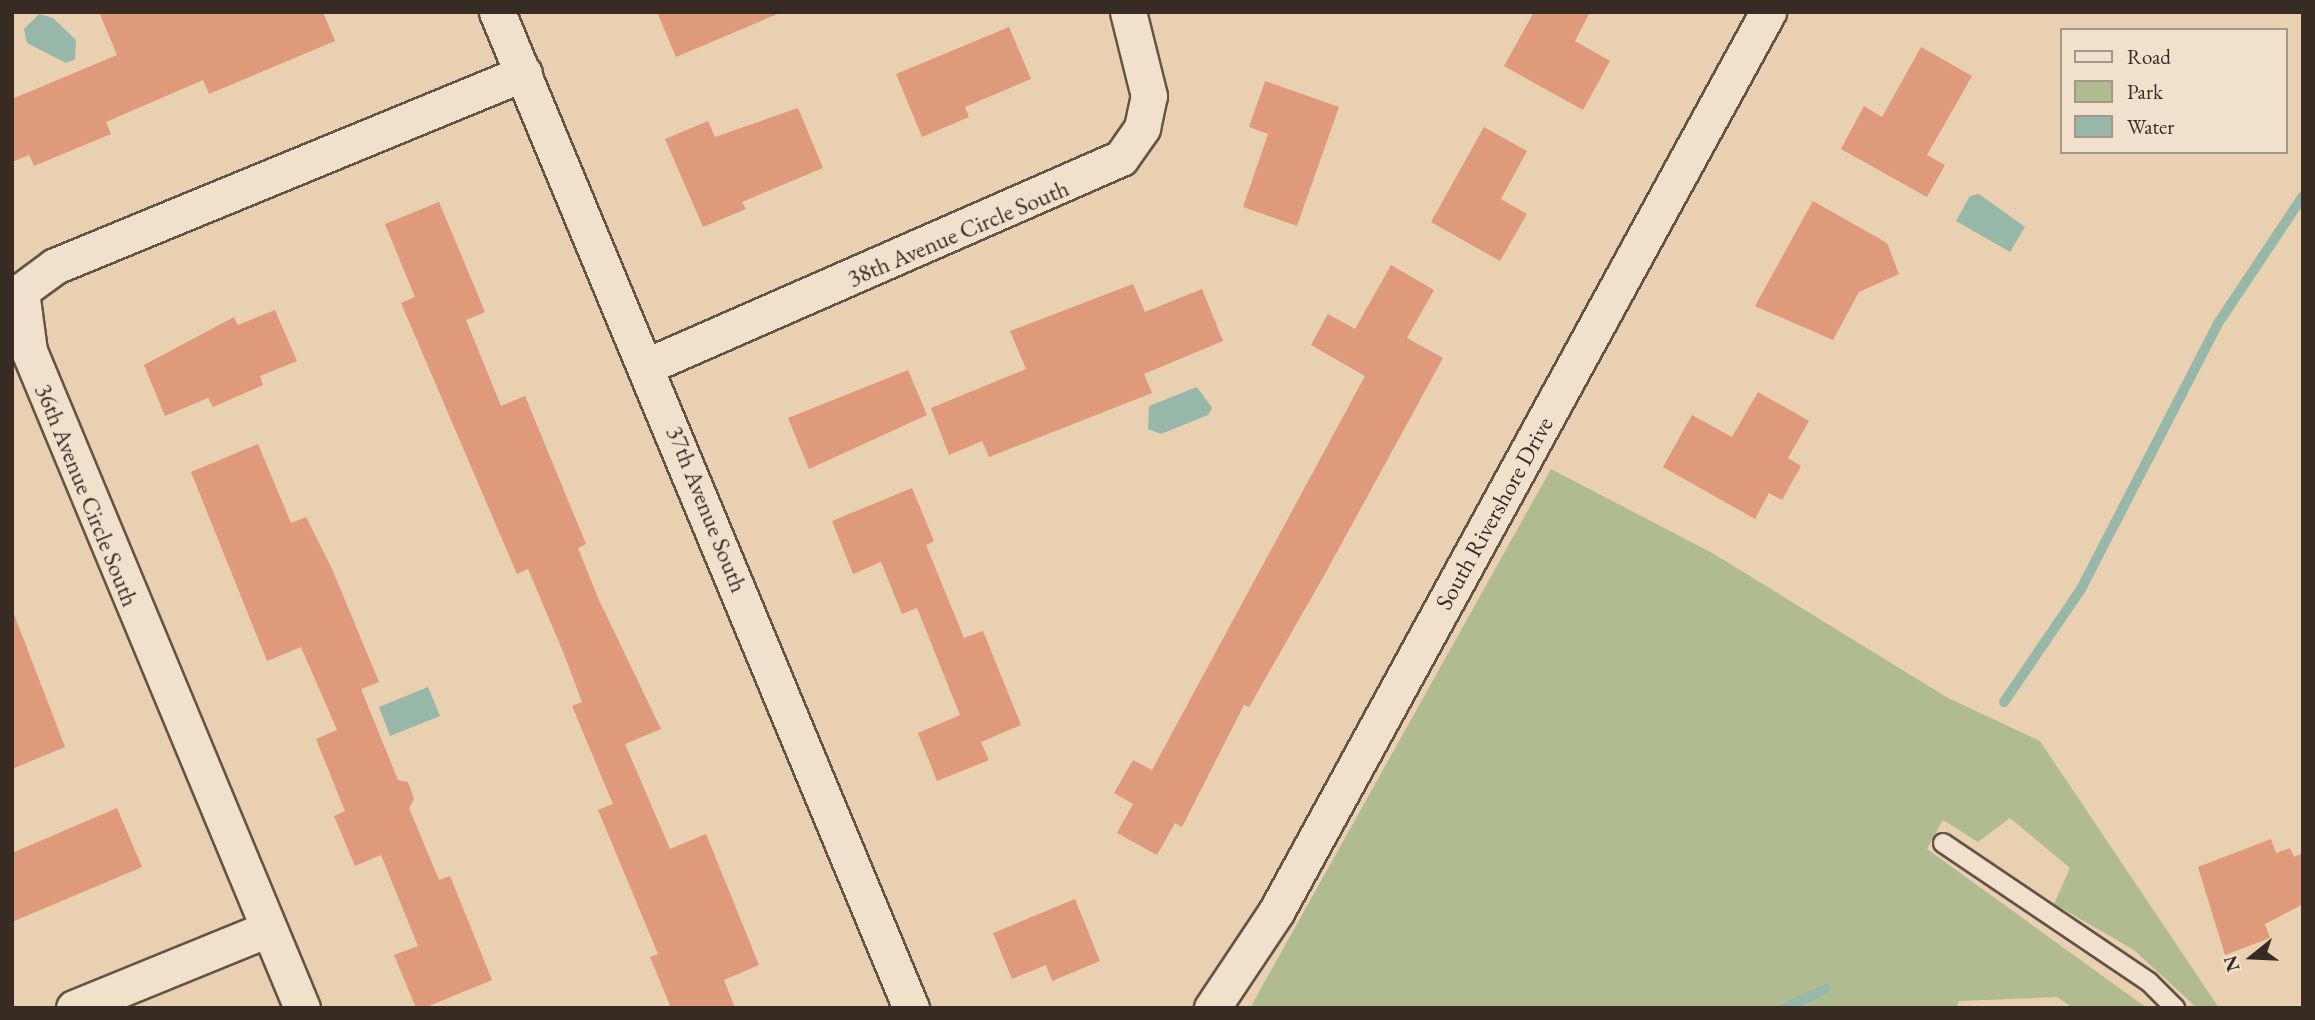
<!DOCTYPE html>
<style>
body{margin:0}
#map{position:relative;width:2315px;height:1020px;overflow:hidden;background:#e8d0b0;font-family:"EB Garamond",serif}
div>[style]{position:absolute}
[style*='--x']{left:calc(var(--x)*1px);top:calc(var(--y)*1px);width:calc(var(--w)*1px);rotate:calc(var(--a)*1deg)}
.green>*{inset:0;background:#b0bc90}
.water>*{inset:0;background:#97b7a9}
.stream>*{height:10px;margin:-5px;padding:0 5px;transform-origin:5px;border-radius:5px;background:#97b7a9}
.building>*{inset:0;background:#df9a7c}
.roads{filter:drop-shadow(2px 0 #645447) drop-shadow(-2px 0 #645447) drop-shadow(0 2px #645447) drop-shadow(0 -2px #645447)}
.service>*{height:18px;margin:-9px;padding:0 9px;transform-origin:9px;border-radius:9px;background:#f0e0cc}
.minor>*{height:35px;margin:-17.5px;padding:0 17.5px;transform-origin:17.5px;border-radius:17.5px;background:#f0e0cc}
span{translate:-50% -50%;white-space:nowrap;text-align:center;line-height:1.15;-webkit-text-stroke:6px #f0e0cc;paint-order:stroke}
.street-label{font-size:24px;color:#382b24}
.frame{position:absolute;inset:0;border:14px solid #382b24;pointer-events:none}
.legend{position:absolute;left:2060px;top:28px;width:228px;height:126px;box-sizing:border-box;background:#f0e0cc;border:2px solid #a69889;margin:0;padding:9px 12px;list-style:none;font-size:21px;color:#382b24}
.legend li{display:flex;align-items:center;gap:14px;height:35px}
.legend b{width:35px;border:2px solid #a69889}
.north{position:absolute;left:2217px;top:922px;width:70px;height:70px;-webkit-text-stroke:5px #f0e0cc;paint-order:stroke;rotate:252deg;font-size:19px;font-weight:700;line-height:28px;text-align:center;color:#382b24}
.north::after{content:'';display:block;margin:auto;width:24px;height:32px;background:#382b24;clip-path:polygon(50% 0,100% 100%,50% 72%,0 100%)}
</style>
<div id="map">
<div class="green">
<i style="clip-path:polygon(1551px 469px,1714px 554px,1948px 698px,2040px 741px,2219px 1008px,2197px 1008px,2134px 950px,2054px 904px,2070px 868px,2010px 818px,1978px 842px,1943px 820px,1927px 849px,2147px 1008px,2073px 1008px,2057px 997px,1959px 1001px,1957px 1008px,1250px 1008px)"></i>
</div>
<div class="water">
<i style="clip-path:polygon(39px 14px,53px 18px,76px 40px,75px 59px,66px 63px,27px 43px,24px 29px)"></i>
<i style="clip-path:polygon(1979px 194px,2025px 227px,2010px 252px,1956px 221px,1970px 196px)"></i>
<i style="clip-path:polygon(1197px 387px,1212px 408px,1208px 415px,1161px 434px,1148px 429px,1149px 406px)"></i>
<i style="clip-path:polygon(428px 687px,440px 716px,390px 736px,379px 707px)"></i>
</div>
<div class="stream">
<i style="--x:2004;--y:702;--w:137;--a:-55.7"></i>
<i style="--x:2081;--y:589;--w:301;--a:-62.7"></i>
<i style="--x:2219;--y:322;--w:151;--a:-56.3"></i>
<i style="--x:1785;--y:1008;--w:45;--a:-24.9"></i>
</div>
<div class="building">
<i style="clip-path:polygon(99px 12px,323px 12px,335px 41px,209px 94px,203px 80px,106px 122px,111px 134px,34px 166px,29px 155px,12px 162px,12px 99px,117px 55px)"></i>
<i style="clip-path:polygon(657px 12px,782px 12px,676px 57px)"></i>
<i style="clip-path:polygon(1534px 12px,1590px 12px,1575px 41px,1610px 61px,1583px 110px,1504px 66px)"></i>
<i style="clip-path:polygon(1009px 27px,1031px 79px,965px 107px,969px 117px,922px 137px,896px 74px)"></i>
<i style="clip-path:polygon(1921px 47px,1972px 76px,1927px 155px,1945px 165px,1927px 197px,1841px 149px,1864px 106px,1882px 117px)"></i>
<i style="clip-path:polygon(1265px 81px,1339px 107px,1297px 226px,1243px 207px,1268px 134px,1249px 127px)"></i>
<i style="clip-path:polygon(798px 108px,823px 168px,742px 202px,746px 209px,703px 227px,665px 139px,708px 121px,715px 137px)"></i>
<i style="clip-path:polygon(1484px 127px,1527px 151px,1501px 199px,1527px 214px,1500px 261px,1431px 222px)"></i>
<i style="clip-path:polygon(1813px 201px,1887px 243px,1899px 274px,1859px 292px,1833px 340px,1755px 306px)"></i>
<i style="clip-path:polygon(439px 202px,485px 312px,466px 320px,501px 406px,525px 396px,586px 544px,578px 548px,598px 598px,661px 729px,625px 744px,670px 849px,706px 834px,759px 965px,724px 980px,735px 1008px,671px 1008px,650px 957px,658px 954px,598px 810px,613px 804px,572px 706px,582px 702px,564px 654px,528px 569px,517px 574px,401px 303px,415px 297px,385px 224px)"></i>
<i style="clip-path:polygon(1391px 265px,1434px 290px,1407px 338px,1443px 358px,1326px 572px,1249px 707px,1244px 705px,1182px 827px,1175px 823px,1157px 855px,1117px 833px,1133px 804px,1114px 793px,1133px 760px,1152px 770px,1365px 376px,1311px 345px,1328px 314px,1355px 329px)"></i>
<i style="clip-path:polygon(1133px 284px,1145px 312px,1202px 289px,1223px 341px,1144px 374px,1152px 393px,989px 457px,982px 441px,949px 455px,931px 408px,1026px 369px,1010px 331px)"></i>
<i style="clip-path:polygon(275px 310px,297px 361px,260px 376px,263px 385px,213px 407px,208px 398px,165px 416px,144px 365px,234px 317px,238px 325px)"></i>
<i style="clip-path:polygon(908px 370px,927px 415px,809px 469px,788px 418px)"></i>
<i style="clip-path:polygon(1758px 392px,1809px 421px,1788px 458px,1801px 466px,1782px 500px,1769px 493px,1755px 519px,1663px 467px,1692px 415px,1732px 437px)"></i>
<i style="clip-path:polygon(258px 444px,291px 523px,306px 517px,332px 569px,379px 682px,361px 689px,398px 780px,408px 782px,414px 799px,409px 808px,439px 880px,450px 876px,492px 980px,424px 1008px,416px 1008px,394px 955px,418px 946px,381px 855px,355px 866px,334px 816px,345px 811px,316px 739px,337px 730px,301px 647px,267px 661px,191px 472px)"></i>
<i style="clip-path:polygon(912px 488px,934px 541px,926px 545px,964px 638px,983px 631px,1021px 725px,981px 742px,989px 760px,937px 781px,918px 733px,960px 715px,917px 608px,902px 614px,881px 562px,853px 574px,832px 521px)"></i>
<i style="clip-path:polygon(12px 609px,65px 747px,12px 769px)"></i>
<i style="clip-path:polygon(117px 808px,142px 867px,12px 922px,12px 853px)"></i>
<i style="clip-path:polygon(2271px 839px,2276px 853px,2290px 848px,2294px 857px,2303px 853px,2303px 904px,2265px 924px,2270px 938px,2225px 955px,2198px 867px)"></i>
<i style="clip-path:polygon(1075px 899px,1100px 961px,1052px 981px,1046px 965px,1012px 979px,993px 933px)"></i>
</div>
<div class="roads">
<div class="service">
<i style="--x:1943;--y:843;--w:249;--a:34"></i>
<i style="--x:2149;--y:982;--w:37;--a:45"></i>
</div>
<div class="minor">
<i style="--x:497;--y:12;--w:1079;--a:67.43"></i>
<i style="--x:649;--y:365;--w:515;--a:-23.68"></i>
<i style="--x:1121;--y:158;--w:37;--a:-55"></i>
<i style="--x:1142;--y:128;--w:33;--a:-78"></i>
<i style="--x:1149;--y:96;--w:87;--a:-104"></i>
<i style="--x:74;--y:1008;--w:206;--a:-22.2"></i>
<i style="--x:302;--y:1008;--w:711;--a:-112.56"></i>
<i style="--x:29;--y:351;--w:61;--a:-97.6"></i>
<i style="--x:21;--y:291;--w:42;--a:-36.3"></i>
<i style="--x:55;--y:266;--w:507;--a:-22.37"></i>
<i style="--x:1212;--y:1008;--w:115;--a:-56.3"></i>
<i style="--x:1276;--y:912;--w:1026;--a:-61.34"></i>
</div>
</div>
<div class="street-label">
<span style="left:958px;top:233px;rotate:-23deg">38th Avenue Circle South</span>
<span style="left:87px;top:495px;rotate:68deg">36th Avenue Circle South</span>
<span style="left:707px;top:509px;rotate:68deg">37th Avenue South</span>
<span style="left:1494px;top:513px;rotate:-61deg">South Rivershore Drive</span>
</div>
<div class="frame"></div>
<ul class="legend">
<li><b style="height:9px;background:#f0e0cc"></b>Road</li>
<li><b style="height:19px;background:#b0bc90"></b>Park</li>
<li><b style="height:19px;background:#97b7a9"></b>Water</li>
</ul>
<div class="north">N</div>
</div>
